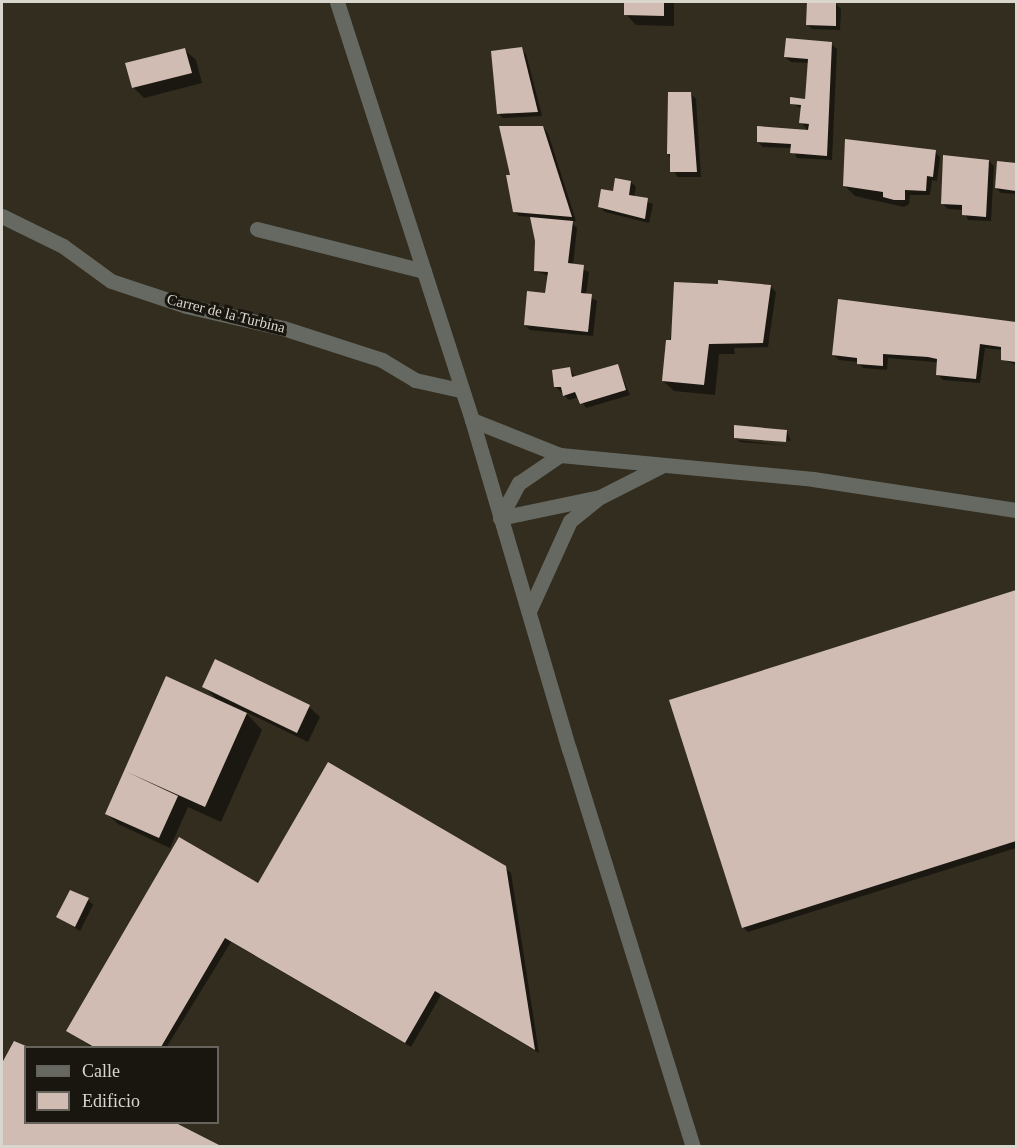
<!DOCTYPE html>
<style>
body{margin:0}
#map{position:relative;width:1018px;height:1148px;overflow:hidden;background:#322d1e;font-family:"Times New Roman",serif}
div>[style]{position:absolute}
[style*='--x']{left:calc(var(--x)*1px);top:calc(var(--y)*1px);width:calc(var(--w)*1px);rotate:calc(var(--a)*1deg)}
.shadow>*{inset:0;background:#0007}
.building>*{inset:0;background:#d0bcb3}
.minor>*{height:15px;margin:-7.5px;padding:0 7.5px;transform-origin:7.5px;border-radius:7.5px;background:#666961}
span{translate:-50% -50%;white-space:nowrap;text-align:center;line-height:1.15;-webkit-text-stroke:6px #18160f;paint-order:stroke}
.street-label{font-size:15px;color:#d9d6cd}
.frame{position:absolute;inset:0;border:3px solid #d9d6cd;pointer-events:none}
.legend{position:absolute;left:24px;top:1046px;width:195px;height:78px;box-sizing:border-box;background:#18160f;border:2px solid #65635b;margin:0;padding:8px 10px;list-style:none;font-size:18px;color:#d9d6cd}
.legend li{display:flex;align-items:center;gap:12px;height:30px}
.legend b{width:30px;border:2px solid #65635b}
</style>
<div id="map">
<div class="shadow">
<i style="clip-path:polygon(626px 2px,674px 2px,674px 26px,636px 25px,626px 14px)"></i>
<i style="clip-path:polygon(836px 4px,841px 9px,840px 30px,812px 29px,807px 24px)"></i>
<i style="clip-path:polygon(831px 44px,837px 49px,832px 160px,797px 158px,792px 148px,763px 147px,758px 142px,809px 132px,801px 122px,802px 109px,791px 103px,806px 101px,810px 63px,791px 62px,785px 57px)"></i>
<i style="clip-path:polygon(521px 49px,526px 54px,542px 116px,503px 118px,498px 113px)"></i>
<i style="clip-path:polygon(185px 50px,196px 60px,202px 83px,144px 98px,133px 87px)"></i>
<i style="clip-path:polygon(691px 94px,696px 99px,701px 177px,677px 177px,668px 153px)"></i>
<i style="clip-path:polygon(543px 127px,548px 133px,576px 221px,570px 221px,577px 228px,573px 265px,589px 272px,586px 295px,597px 301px,593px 336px,530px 330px,525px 325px,546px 294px,549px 276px,535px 271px,537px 241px,531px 217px,519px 216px,514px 211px,512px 176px)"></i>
<i style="clip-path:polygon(935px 152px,940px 157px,937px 181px,932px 180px,930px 195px,910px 195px,909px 204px,904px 207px,855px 196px,844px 185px)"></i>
<i style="clip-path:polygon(989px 161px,994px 166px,991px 221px,968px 220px,964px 210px,948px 209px,943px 204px)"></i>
<i style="clip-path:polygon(999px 162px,1016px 165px,1016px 194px,1001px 193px,996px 188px)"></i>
<i style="clip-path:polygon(631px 182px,636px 187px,634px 197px,653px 204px,649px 223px,605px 212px,600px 207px)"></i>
<i style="clip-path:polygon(771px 287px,776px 292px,768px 347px,734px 348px,735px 354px,719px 354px,715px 395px,674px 391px,663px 381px,673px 321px)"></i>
<i style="clip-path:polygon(840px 301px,1016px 323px,1016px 365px,1002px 359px,1003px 350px,985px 348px,980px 383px,943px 380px,938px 375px,939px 363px,934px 362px,888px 358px,887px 370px,863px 368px,858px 362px,839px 360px,834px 355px)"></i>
<i style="clip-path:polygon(617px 365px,630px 395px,586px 408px,579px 397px,569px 400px,556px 387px,570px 369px,576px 378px)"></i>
<i style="clip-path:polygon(735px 427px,787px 431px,791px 441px,738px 436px,738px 440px,791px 446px,740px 442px,735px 437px)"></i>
<i style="clip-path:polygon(1016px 592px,1016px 848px,748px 932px,743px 927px,671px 701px)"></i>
<i style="clip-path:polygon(216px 661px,309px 707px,320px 717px,308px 742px,244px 711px,262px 730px,221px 822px,188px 807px,170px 848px,118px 824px,107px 814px,125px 770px,219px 702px,204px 686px)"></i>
<i style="clip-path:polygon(505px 868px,511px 873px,539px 1053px,441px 995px,411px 1047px,231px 942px,166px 1048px,93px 1048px,68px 1031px,258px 885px)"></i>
<i style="clip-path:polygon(88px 900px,93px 905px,80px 931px,58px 917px)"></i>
<i style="clip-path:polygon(15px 1043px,26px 1122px,171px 1122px,217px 1146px,2px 1146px,2px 1066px)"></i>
</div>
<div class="building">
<i style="clip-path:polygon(624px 2px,664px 2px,664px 16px,624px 15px)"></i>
<i style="clip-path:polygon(807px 2px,836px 3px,836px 26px,806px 25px)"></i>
<i style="clip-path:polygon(786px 38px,832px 42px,827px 156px,790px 153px,791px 144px,757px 142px,757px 126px,808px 130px,809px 124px,799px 123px,801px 105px,790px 104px,790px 97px,805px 99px,808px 59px,784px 57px)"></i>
<i style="clip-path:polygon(522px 47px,538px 112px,497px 114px,491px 51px)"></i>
<i style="clip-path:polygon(185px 48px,192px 73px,132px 88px,125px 63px)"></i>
<i style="clip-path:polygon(668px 92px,691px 92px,697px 172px,670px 172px,670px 154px,667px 154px)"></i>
<i style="clip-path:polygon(499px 126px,543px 126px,572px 217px,513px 212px,506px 175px,510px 175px)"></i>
<i style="clip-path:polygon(845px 139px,936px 150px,933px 177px,927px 176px,926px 191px,905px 190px,905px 200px,894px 200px,883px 197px,883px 192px,843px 186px)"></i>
<i style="clip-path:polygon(943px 155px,989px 160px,986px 217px,962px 215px,962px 205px,941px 204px)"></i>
<i style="clip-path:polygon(997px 161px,1016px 163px,1016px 191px,995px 188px)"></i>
<i style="clip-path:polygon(615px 178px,631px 181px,629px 195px,648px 198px,645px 219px,598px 207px,601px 189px,613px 191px)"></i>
<i style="clip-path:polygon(530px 217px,573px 221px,568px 263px,584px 265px,581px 293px,592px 294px,588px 332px,524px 325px,527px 291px,545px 293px,548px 272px,534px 271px,535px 241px)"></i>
<i style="clip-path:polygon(718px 280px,771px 285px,763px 343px,709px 344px,704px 385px,662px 381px,666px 340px,671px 340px,674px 282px,718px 284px)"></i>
<i style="clip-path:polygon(838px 299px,1016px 322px,1016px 362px,1001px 360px,1001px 347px,980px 344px,976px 379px,936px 375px,937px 359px,928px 357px,883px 354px,883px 366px,857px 364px,857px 358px,832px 355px)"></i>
<i style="clip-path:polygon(618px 364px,626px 390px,580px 404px,575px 392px,563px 396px,561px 387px,554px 387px,552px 370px,570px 367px,572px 377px)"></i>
<i style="clip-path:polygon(734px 425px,787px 430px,786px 442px,734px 438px)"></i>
<i style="clip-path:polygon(1016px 590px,1016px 841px,742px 928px,669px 700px)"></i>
<i style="clip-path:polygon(215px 659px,310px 705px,297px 733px,202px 687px)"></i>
<i style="clip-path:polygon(166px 676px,247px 713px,205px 807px,127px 772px,178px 796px,159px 838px,105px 814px)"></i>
<i style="clip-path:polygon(328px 762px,506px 866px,535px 1050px,435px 991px,405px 1043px,225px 938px,161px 1047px,94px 1047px,66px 1031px,179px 837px,258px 883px)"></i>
<i style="clip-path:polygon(70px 890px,89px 898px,75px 927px,56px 917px)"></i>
<i style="clip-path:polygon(14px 1041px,26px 1046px,26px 1122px,174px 1122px,221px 1146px,2px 1146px,2px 1063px)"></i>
</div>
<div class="minor">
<i style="--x:337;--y:2;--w:439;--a:72.1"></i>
<i style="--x:472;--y:420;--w:343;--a:73.6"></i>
<i style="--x:569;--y:749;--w:416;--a:72.7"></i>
<i style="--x:2;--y:216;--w:68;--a:26.2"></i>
<i style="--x:63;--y:246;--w:59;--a:36.1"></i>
<i style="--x:111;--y:281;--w:79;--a:18.4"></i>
<i style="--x:186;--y:306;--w:99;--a:12.8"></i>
<i style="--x:283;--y:328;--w:104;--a:17.9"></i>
<i style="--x:382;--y:360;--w:39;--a:31"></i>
<i style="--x:415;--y:380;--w:46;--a:12.5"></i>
<i style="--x:257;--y:229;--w:172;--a:14.1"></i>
<i style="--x:472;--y:420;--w:95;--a:21.7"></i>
<i style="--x:560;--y:455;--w:254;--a:5.4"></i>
<i style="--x:813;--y:479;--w:205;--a:8.7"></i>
<i style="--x:500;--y:518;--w:102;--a:-11.9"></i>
<i style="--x:600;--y:497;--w:68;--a:-26.9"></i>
<i style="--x:500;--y:518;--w:40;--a:-62"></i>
<i style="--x:519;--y:483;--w:50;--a:-34.3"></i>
<i style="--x:530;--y:609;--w:97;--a:-65.6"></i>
<i style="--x:570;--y:521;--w:35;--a:-39"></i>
</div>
<div class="street-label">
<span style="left:226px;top:314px;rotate:14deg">Carrer de la Turbina</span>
</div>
<div class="frame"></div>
<ul class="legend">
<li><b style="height:8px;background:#666961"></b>Calle</li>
<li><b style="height:16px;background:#d0bcb3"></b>Edificio</li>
</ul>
</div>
